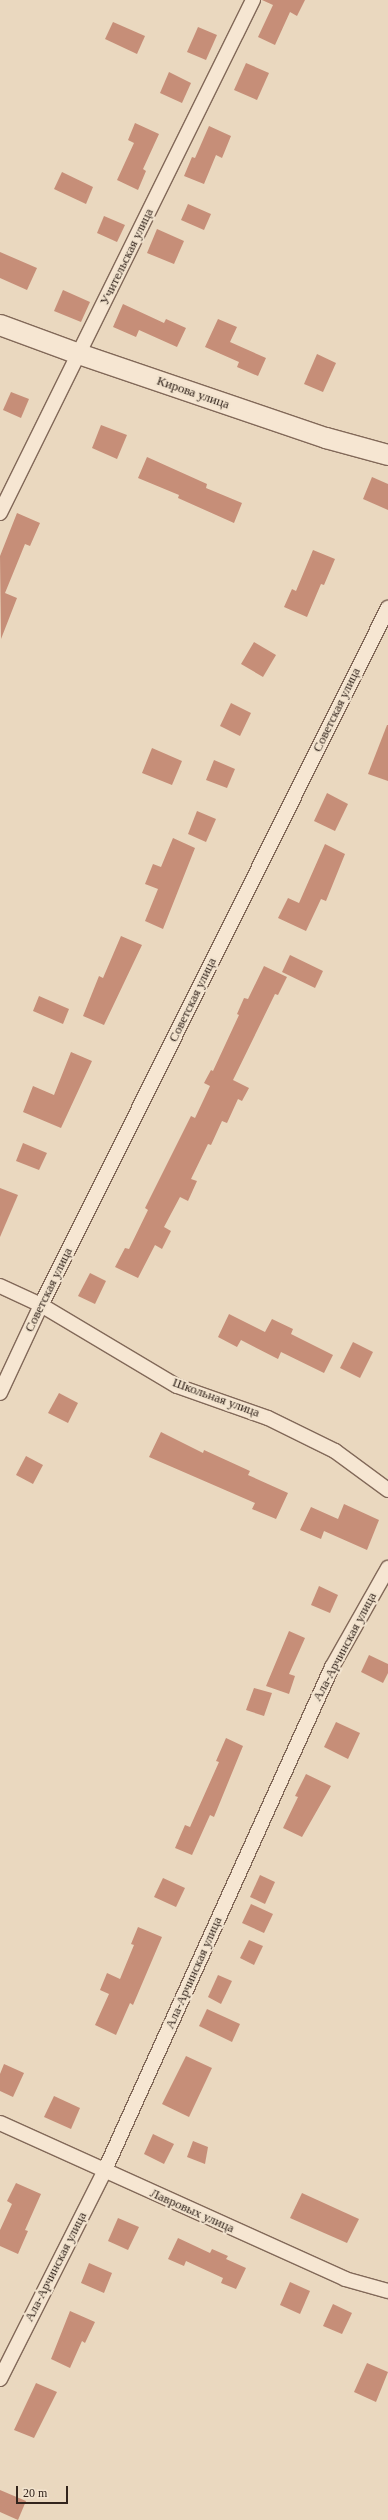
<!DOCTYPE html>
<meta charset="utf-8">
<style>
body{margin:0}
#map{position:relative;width:388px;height:2520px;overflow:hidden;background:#ead8bf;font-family:Georgia,serif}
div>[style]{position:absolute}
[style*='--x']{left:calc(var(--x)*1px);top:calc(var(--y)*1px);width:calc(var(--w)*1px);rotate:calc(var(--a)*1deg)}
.building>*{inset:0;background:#c68e78}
.roads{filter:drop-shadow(1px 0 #826959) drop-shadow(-1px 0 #826959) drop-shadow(0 1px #826959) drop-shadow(0 -1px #826959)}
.street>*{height:14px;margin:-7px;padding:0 7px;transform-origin:7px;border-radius:7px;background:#f6e6d2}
.secondary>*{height:20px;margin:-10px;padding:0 10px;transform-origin:10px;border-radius:10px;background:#f6e6d2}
span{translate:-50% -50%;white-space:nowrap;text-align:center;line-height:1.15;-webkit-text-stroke:4px #f2e3ce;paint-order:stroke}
.street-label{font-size:13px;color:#32241c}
.scale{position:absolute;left:16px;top:2486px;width:52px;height:18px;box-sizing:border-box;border:2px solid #32241c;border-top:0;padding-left:5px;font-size:12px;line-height:14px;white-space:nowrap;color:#32241c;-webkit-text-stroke:3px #f2e3ce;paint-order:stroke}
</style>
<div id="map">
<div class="building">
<i style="clip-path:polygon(262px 0,305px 0,297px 16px,290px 12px,275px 45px,258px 37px,273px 5px)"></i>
<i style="clip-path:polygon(113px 22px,145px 36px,137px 54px,105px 39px)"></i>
<i style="clip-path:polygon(198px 27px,217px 35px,206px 60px,187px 52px)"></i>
<i style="clip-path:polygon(246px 63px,269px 73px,257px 100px,234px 90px)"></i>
<i style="clip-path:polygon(169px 72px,191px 83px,182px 103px,160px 93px)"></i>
<i style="clip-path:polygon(135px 123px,159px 134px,143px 169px,146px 171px,138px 190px,117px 180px,134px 143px,128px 140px)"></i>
<i style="clip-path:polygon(209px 126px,231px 136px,222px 158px,216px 155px,204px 184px,184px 176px,192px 157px,195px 158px)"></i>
<i style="clip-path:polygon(62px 172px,93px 187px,86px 204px,54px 189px)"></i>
<i style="clip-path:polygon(188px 204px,211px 214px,204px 230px,181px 220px)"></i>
<i style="clip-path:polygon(104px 216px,125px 225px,117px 242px,97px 233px)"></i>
<i style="clip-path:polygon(157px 229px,184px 241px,174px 264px,147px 253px)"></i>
<i style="clip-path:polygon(0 252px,37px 268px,27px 290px,0 278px)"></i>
<i style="clip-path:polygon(63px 290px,90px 302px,81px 322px,54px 311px)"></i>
<i style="clip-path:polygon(123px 304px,164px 323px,166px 319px,186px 328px,177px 347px,139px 330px,136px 337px,113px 327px)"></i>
<i style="clip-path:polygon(218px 319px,237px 327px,230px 342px,266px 358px,258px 376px,237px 367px,239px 362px,205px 347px)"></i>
<i style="clip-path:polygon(317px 354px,336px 363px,323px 392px,304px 384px)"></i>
<i style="clip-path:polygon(11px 392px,29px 399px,21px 418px,3px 410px)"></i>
<i style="clip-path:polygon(101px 425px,127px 435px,117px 459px,92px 448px)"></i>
<i style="clip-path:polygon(147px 457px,207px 484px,206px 488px,242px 503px,234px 523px,178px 498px,179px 495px,138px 478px)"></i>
<i style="clip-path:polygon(372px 477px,388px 484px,388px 510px,363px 499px)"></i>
<i style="clip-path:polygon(17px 513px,40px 523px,30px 546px,25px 544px,5px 593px,17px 598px,1px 639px,0 556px)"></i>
<i style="clip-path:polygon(313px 550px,335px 559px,324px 585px,321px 584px,307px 617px,284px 607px,292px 589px,296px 591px)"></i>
<i style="clip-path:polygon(254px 642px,276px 655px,263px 677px,241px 664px)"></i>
<i style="clip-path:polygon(231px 703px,251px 713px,240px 736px,220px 726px)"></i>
<i style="clip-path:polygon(387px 725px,388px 725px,388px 781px,368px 774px)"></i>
<i style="clip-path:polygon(152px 748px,182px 761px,172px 785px,142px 773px)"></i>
<i style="clip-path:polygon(214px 760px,235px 769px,227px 788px,206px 780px)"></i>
<i style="clip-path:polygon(327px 793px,348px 804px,335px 831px,314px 821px)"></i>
<i style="clip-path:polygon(197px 811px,216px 819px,206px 842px,188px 834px)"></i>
<i style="clip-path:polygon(173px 838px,195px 848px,163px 929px,145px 921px,158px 889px,145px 884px,153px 864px,161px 867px)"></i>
<i style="clip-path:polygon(325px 844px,345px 854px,326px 901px,321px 899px,306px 931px,278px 918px,288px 898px,299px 903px)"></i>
<i style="clip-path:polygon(121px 936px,142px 945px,104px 1025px,83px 1016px,99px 976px,103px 978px)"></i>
<i style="clip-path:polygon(290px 955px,323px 971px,315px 988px,282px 972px)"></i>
<i style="clip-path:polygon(264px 966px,287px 977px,278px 995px,275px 994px,233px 1080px,249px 1088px,242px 1101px,238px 1099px,227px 1123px,222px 1121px,211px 1145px,208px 1144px,191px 1179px,197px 1181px,188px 1201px,180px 1197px,164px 1227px,171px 1231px,162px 1249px,155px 1245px,138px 1278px,115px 1267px,125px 1248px,129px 1249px,148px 1210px,145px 1208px,191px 1116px,195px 1118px,210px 1086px,204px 1083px,211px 1070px,213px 1071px,239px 1015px,237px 1014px,244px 998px,248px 999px)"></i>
<i style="clip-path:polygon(39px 996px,69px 1009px,63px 1024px,33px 1011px)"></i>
<i style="clip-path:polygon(71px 1052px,92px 1061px,61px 1128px,23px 1112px,33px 1086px,54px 1095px)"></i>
<i style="clip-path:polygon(23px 1143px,47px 1153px,39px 1170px,16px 1161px)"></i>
<i style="clip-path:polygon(0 1188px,18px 1195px,0 1237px)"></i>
<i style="clip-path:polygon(90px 1273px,106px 1281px,95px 1304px,78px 1296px)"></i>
<i style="clip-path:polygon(229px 1314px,265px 1332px,272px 1319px,293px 1329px,291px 1334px,333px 1355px,324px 1373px,281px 1352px,278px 1359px,241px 1340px,237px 1347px,218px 1337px)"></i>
<i style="clip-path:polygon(353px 1342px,373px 1352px,360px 1378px,340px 1368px)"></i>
<i style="clip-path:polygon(59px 1393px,78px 1403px,68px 1423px,48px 1413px)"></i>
<i style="clip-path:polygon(161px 1432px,203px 1453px,204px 1450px,250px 1471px,248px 1475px,288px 1493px,276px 1519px,252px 1509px,255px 1503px,149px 1457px)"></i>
<i style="clip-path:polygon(26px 1456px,43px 1465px,33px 1484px,16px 1475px)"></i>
<i style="clip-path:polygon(344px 1504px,379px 1520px,367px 1550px,324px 1531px,321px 1539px,300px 1530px,311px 1507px,338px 1519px)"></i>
<i style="clip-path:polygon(319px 1586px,338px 1595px,330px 1613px,311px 1605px)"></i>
<i style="clip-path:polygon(289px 1631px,305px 1638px,289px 1674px,295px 1676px,289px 1694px,266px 1686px)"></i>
<i style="clip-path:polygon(369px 1655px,388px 1664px,388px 1673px,383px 1683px,361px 1672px)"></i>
<i style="clip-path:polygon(254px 1688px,272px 1693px,264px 1716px,246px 1710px)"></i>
<i style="clip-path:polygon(336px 1722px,360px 1733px,348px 1759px,324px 1747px)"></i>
<i style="clip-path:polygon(226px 1738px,243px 1746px,214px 1817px,210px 1815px,192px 1855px,175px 1848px,185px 1825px,190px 1827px,219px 1762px,216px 1761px)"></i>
<i style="clip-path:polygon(306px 1774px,331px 1786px,302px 1837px,283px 1828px,298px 1797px,295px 1796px)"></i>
<i style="clip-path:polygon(260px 1875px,275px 1882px,265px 1904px,250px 1897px)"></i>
<i style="clip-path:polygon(163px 1878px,185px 1888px,176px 1907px,154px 1897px)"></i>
<i style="clip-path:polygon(251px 1904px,273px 1914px,264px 1933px,242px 1923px)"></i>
<i style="clip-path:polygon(138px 1927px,162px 1937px,133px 2005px,130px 2003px,116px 2035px,95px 2025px,109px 1994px,100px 1990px,107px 1973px,120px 1979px,134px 1945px,131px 1944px)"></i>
<i style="clip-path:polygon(249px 1940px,263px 1946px,254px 1965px,240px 1958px)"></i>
<i style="clip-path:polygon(218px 1975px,232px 1981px,221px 2004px,208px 1997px)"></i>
<i style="clip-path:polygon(207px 2009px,240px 2024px,232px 2042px,199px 2026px)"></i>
<i style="clip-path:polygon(186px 2056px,212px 2068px,189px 2117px,162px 2104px)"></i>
<i style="clip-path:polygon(4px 2064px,24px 2073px,13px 2097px,0 2091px,0 2074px)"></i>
<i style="clip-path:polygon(54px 2096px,80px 2108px,71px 2129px,44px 2117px)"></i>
<i style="clip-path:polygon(153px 2134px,174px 2144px,164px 2164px,144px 2154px)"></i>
<i style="clip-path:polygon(193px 2141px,208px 2147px,205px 2164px,187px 2157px)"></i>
<i style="clip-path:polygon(16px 2183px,41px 2194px,25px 2230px,28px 2231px,18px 2254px,0 2246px,0 2230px,12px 2204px,7px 2201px)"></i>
<i style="clip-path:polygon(302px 2193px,359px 2219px,347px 2243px,290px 2218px)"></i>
<i style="clip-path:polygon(118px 2218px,139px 2227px,128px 2250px,108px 2241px)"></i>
<i style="clip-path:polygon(178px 2238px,210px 2253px,212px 2249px,228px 2256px,226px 2259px,246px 2268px,236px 2289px,221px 2283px,223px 2278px,186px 2261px,184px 2266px,168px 2259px)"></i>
<i style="clip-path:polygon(89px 2263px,112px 2273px,104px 2293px,81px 2283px)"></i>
<i style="clip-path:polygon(290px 2282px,310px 2291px,300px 2314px,280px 2305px)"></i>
<i style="clip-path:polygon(333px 2304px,352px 2313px,342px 2334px,323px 2326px)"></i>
<i style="clip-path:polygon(70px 2311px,95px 2322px,85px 2343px,82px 2341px,70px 2368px,51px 2359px)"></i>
<i style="clip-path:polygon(367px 2363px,388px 2372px,376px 2402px,354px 2392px)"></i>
<i style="clip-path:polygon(36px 2383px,57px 2392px,34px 2438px,14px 2430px)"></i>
<i style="clip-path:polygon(0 2490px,26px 2501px,18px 2520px,0 2512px)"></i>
</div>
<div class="roads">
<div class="street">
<i style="--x:0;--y:513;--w:572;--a:-63.75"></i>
<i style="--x:0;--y:1286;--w:45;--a:24.9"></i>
<i style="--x:41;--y:1305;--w:158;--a:30.8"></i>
<i style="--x:177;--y:1386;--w:96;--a:19.4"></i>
<i style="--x:268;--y:1418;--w:75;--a:26.2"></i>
<i style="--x:335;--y:1451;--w:66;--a:36.3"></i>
<i style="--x:0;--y:1393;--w:97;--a:-65"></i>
<i style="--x:41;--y:1305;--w:779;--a:-63.53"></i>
<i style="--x:0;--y:2123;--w:379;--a:24.3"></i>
<i style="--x:345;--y:2279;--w:45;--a:15.6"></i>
<i style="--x:0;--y:2379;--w:232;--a:-63.3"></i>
<i style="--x:104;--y:2172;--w:554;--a:-65.7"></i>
<i style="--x:332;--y:1667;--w:114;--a:-60.5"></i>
</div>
<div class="secondary">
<i style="--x:0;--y:325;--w:84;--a:20.2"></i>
<i style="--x:79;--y:354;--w:261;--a:18.8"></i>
<i style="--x:326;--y:438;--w:64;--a:15.3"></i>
</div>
</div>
<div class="street-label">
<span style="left:127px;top:257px;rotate:-64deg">Учительская улица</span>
<span style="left:193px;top:393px;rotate:19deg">Кирова улица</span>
<span style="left:337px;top:710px;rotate:-64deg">Советская улица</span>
<span style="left:193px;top:1000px;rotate:-64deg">Советская улица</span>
<span style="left:49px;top:1290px;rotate:-64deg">Советская улица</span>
<span style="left:216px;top:1398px;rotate:20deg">Школьная улица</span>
<span style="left:345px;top:1647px;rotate:-62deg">Ала-Арчинская улица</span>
<span style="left:194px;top:1973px;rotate:-66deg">Ала-Арчинская улица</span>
<span style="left:192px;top:2211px;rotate:24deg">Лавровых улица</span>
<span style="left:56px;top:2267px;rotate:-63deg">Ала-Арчинская улица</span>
</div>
<div class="scale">20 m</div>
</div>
